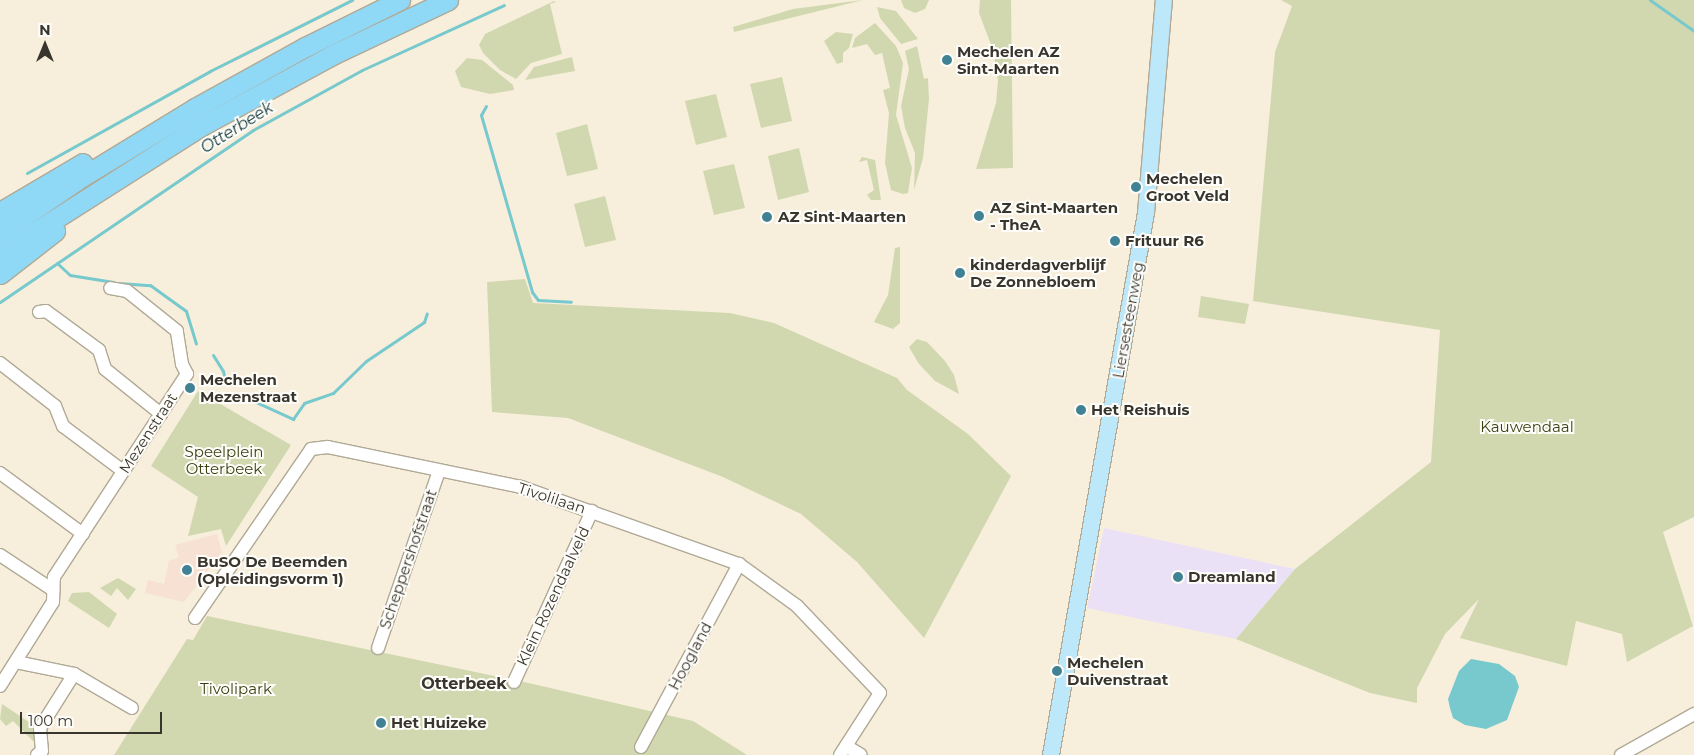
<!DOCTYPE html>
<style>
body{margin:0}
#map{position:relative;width:1694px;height:755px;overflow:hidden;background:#f7efdb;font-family:Montserrat,sans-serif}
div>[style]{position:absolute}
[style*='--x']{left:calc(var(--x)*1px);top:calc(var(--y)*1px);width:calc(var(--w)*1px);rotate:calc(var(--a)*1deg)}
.commercial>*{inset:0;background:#ebe1f6}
.education>*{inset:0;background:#f6e1d3}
.green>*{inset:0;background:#d1d8af}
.water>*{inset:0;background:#77c9cd}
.stream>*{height:3px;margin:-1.5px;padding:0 1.5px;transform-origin:1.5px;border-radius:1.5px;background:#77c9cd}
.roads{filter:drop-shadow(1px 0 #b0a996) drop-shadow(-1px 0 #b0a996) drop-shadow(0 1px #b0a996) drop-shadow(0 -1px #b0a996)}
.minor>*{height:12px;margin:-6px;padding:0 6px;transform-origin:6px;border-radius:6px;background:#fff}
.major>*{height:16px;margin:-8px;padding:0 8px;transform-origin:8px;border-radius:8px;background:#bce8fa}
.highway>*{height:19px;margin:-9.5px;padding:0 9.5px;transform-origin:9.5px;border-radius:9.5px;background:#8fd9f7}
.dots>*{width:14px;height:14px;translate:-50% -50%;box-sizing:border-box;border:2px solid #fefdf9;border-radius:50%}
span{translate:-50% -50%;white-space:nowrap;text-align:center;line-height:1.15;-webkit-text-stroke:4px #fefdf9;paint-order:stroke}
.poi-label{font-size:15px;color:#38352d;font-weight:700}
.left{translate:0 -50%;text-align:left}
.street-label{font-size:15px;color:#38352d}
.park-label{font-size:15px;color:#3b4012}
.water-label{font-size:16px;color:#0f3739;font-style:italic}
.neighbourhood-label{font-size:16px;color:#38352d;font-weight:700}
.north{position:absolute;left:20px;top:20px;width:50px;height:50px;-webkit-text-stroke:4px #fefdf9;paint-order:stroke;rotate:0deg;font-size:14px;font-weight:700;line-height:20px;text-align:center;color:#38352d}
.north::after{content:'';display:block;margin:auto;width:18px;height:22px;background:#38352d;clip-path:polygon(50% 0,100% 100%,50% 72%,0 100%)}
.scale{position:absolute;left:20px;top:712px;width:142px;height:22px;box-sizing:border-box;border:2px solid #38352d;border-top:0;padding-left:6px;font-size:15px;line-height:18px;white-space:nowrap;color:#38352d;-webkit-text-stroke:4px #fefdf9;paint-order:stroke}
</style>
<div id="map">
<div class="commercial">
<i style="clip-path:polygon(1104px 528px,1295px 569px,1236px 639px,1087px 608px)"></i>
</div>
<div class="education">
<i style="clip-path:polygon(217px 534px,222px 552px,184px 602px,145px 593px,148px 580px,164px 584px,169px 561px,179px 557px,175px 545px)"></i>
</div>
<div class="green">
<i style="clip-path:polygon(863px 0,734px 32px,733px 27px,793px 9px)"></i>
<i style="clip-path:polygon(901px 0,929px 0,925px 9px,915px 13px,904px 8px)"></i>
<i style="clip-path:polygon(980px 0,1011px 0,1013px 168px,976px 169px,996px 103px,998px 81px,993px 50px,979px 13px)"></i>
<i style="clip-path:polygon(1281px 0,1694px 0,1694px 517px,1663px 532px,1693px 626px,1627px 662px,1622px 634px,1576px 621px,1567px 666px,1460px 638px,1479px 599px,1445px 634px,1417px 688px,1417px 703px,1370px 693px,1236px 639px,1295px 569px,1431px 462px,1440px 330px,1253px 301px,1275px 52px,1292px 6px)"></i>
<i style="clip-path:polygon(554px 1px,556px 2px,550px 4px,562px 54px,531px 63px,516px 79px,500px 70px,483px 53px,479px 45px,485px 34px)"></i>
<i style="clip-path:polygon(877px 7px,896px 11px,918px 39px,901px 44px,880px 18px)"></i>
<i style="clip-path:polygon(875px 23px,896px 46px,903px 63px,896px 115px,912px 168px,908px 193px,903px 194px,891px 190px,885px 163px,889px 113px,883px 90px,890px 88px,882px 53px,875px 55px,867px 44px,852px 48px,855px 38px)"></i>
<i style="clip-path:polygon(836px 32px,853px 34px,849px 48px,843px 53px,843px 62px,837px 64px,824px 41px)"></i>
<i style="clip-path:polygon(917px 46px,924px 79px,928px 78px,929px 99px,923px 158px,914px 190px,915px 153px,905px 128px,901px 106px,909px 69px,905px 51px)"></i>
<i style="clip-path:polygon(572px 57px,575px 71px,525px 80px,534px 67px)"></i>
<i style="clip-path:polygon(467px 58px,482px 60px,513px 85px,514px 90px,490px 94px,461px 87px,455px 71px)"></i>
<i style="clip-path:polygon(782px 77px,792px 121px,761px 128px,750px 84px)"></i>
<i style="clip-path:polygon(716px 94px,727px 137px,696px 145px,685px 101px)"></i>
<i style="clip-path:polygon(587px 124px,598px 169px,567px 176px,556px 133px)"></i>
<i style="clip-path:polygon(799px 148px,809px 192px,778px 200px,768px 156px)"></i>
<i style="clip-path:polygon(862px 157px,875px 160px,881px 200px,871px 200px,867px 195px,874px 190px,867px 160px,859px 162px)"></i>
<i style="clip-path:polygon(734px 164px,745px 208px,714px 215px,703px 171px)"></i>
<i style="clip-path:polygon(605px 196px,616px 240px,585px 247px,574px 204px)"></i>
<i style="clip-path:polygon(900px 247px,900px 323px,893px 329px,874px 322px,888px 295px,895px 248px)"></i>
<i style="clip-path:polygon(525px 279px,533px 303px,730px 313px,774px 323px,897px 378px,907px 390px,968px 434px,1011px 476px,924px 638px,857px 562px,801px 514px,723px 477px,568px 418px,492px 412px,487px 282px)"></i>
<i style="clip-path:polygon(1201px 296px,1249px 304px,1245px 324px,1198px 317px)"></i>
<i style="clip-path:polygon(917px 339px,927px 342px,945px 361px,954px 375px,959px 394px,935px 381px,919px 364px,909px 347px)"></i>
<i style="clip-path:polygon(198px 391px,291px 445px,226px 546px,221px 529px,188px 536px,198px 497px,151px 466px)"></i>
<i style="clip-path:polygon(118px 578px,136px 589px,128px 600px,117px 588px,111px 596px,100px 588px)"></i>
<i style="clip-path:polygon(89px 592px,117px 614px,109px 628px,68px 601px,72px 593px)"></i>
<i style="clip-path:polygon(207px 616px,533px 684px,693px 721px,747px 755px,114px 755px,187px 639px,193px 640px)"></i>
<i style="clip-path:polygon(2px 704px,35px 726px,38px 746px,13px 721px,6px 726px,0 719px)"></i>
</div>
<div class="water">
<i style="clip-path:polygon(1471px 659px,1499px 664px,1515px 676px,1519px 687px,1507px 720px,1486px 729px,1465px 725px,1453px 718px,1450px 708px,1448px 699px,1459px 671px)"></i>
</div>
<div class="stream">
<i style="--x:1650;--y:0;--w:54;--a:35.2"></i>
<i style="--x:486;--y:106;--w:10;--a:119"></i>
<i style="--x:481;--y:115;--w:184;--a:73.9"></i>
<i style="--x:532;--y:292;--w:10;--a:53"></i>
<i style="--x:538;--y:300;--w:33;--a:3"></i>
<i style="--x:27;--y:173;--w:210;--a:-29.1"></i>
<i style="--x:210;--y:71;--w:159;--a:-26.6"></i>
<i style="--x:57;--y:263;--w:18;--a:43"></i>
<i style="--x:70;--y:275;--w:44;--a:9.2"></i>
<i style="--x:119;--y:283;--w:31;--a:4"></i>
<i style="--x:150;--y:285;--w:44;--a:35.8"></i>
<i style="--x:186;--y:311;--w:34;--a:73"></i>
<i style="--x:0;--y:302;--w:306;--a:-34.2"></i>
<i style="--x:253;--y:130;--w:124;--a:-28.8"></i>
<i style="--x:362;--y:70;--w:156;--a:-24.6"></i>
<i style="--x:213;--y:355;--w:19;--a:58"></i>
<i style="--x:223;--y:371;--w:13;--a:77"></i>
<i style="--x:236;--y:393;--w:63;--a:24.5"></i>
<i style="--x:293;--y:419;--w:19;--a:-55"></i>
<i style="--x:304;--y:403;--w:31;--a:-19"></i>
<i style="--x:333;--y:393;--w:46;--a:-44.1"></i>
<i style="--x:366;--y:361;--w:70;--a:-33.9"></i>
<i style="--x:424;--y:322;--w:9;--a:-72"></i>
</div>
<div class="roads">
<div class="minor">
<i style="--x:39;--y:312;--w:7;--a:-8"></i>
<i style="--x:46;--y:311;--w:66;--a:36.3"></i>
<i style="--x:99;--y:350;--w:20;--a:72"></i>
<i style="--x:105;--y:369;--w:72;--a:38.8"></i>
<i style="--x:0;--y:363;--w:70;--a:38"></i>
<i style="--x:55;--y:406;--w:22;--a:68"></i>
<i style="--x:63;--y:426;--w:75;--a:36.9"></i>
<i style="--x:0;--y:473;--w:103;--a:36.3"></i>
<i style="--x:0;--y:555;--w:64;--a:33.4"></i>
<i style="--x:195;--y:618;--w:205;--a:-55.5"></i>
<i style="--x:311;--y:449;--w:17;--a:-7"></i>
<i style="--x:328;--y:447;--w:197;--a:11.7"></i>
<i style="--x:521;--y:487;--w:231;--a:19.5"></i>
<i style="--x:739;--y:564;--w:72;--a:35.9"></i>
<i style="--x:797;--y:606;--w:120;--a:46.3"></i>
<i style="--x:880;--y:693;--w:74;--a:122.8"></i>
<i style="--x:378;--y:648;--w:187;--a:-71"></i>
<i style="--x:16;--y:662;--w:59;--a:11.7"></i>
<i style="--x:514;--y:682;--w:188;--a:-65.5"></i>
<i style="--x:0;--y:686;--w:99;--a:-57.8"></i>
<i style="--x:53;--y:602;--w:25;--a:-88"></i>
<i style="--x:54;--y:577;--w:243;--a:-56.8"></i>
<i style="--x:187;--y:374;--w:11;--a:-117"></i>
<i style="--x:182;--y:364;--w:33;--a:-99"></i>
<i style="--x:177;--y:331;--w:64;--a:-141.3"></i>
<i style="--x:127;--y:291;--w:17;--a:-170"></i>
<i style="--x:846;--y:746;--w:17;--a:31"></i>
<i style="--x:641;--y:747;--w:208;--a:-61.8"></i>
<i style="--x:37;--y:755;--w:6;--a:-39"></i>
<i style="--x:42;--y:751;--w:23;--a:-95"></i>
<i style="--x:40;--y:728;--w:64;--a:-57.8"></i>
<i style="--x:74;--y:674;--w:67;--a:30.4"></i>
<i style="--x:1621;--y:755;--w:84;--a:-29.3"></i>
</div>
<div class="major">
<i style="--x:1051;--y:755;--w:550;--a:-80.06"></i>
<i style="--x:1146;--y:213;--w:214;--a:-85.2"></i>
</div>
<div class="highway">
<i style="--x:0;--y:212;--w:96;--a:-30.6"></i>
<i style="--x:0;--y:233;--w:93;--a:-34.5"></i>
<i style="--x:77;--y:180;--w:138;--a:-31.4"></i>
<i style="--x:195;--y:108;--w:126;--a:-29"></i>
<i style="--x:305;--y:47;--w:106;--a:-26.3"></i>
<i style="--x:0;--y:254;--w:238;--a:-32.5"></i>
<i style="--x:201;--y:126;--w:151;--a:-28.4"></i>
<i style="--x:334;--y:54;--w:126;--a:-25.3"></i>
<i style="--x:0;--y:274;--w:70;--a:-38"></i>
</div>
</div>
<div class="dots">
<i style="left:947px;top:60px;background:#408294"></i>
<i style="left:1136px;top:187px;background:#408294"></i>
<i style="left:979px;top:216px;background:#408294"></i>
<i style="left:767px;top:217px;background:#408294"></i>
<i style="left:1115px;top:241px;background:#408294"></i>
<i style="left:960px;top:273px;background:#408294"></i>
<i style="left:190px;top:388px;background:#408294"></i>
<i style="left:1081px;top:410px;background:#408294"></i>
<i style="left:187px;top:570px;background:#408294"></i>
<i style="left:1178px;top:577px;background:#408294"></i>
<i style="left:1057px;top:671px;background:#408294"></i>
<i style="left:381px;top:723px;background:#408294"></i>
</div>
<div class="poi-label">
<span class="left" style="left:957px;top:60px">Mechelen AZ<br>Sint-Maarten</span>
<span class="left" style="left:1146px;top:187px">Mechelen<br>Groot Veld</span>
<span class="left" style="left:990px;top:216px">AZ Sint-Maarten<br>- TheA</span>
<span class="left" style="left:778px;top:217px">AZ Sint-Maarten</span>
<span class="left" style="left:1125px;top:241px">Frituur R6</span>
<span class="left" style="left:970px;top:273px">kinderdagverblijf<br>De Zonnebloem</span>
<span class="left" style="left:200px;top:388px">Mechelen<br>Mezenstraat</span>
<span class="left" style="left:1091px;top:410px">Het Reishuis</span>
<span class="left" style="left:197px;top:570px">BuSO De Beemden<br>(Opleidingsvorm 1)</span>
<span class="left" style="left:1188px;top:577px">Dreamland</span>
<span class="left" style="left:1067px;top:671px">Mechelen<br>Duivenstraat</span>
<span class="left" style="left:391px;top:723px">Het Huizeke</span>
</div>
<div class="street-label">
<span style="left:1128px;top:320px;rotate:-80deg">Liersesteenweg</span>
<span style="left:148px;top:433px;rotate:-57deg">Mezenstraat</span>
<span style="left:552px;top:498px;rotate:18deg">Tivolilaan</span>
<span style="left:408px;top:559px;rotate:-71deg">Scheppershofstraat</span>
<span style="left:553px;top:596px;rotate:-65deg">Klein Rozendaalveld</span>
<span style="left:690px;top:656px;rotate:-62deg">Hoogland</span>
</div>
<div class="park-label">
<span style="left:1527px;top:427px">Kauwendaal</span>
<span style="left:224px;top:460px">Speelplein<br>Otterbeek</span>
<span style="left:236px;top:689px">Tivolipark</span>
</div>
<div class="water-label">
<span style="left:237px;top:128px;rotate:-32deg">Otterbeek</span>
</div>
<div class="neighbourhood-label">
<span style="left:464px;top:684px">Otterbeek</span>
</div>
<div class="north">N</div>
<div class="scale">100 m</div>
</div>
